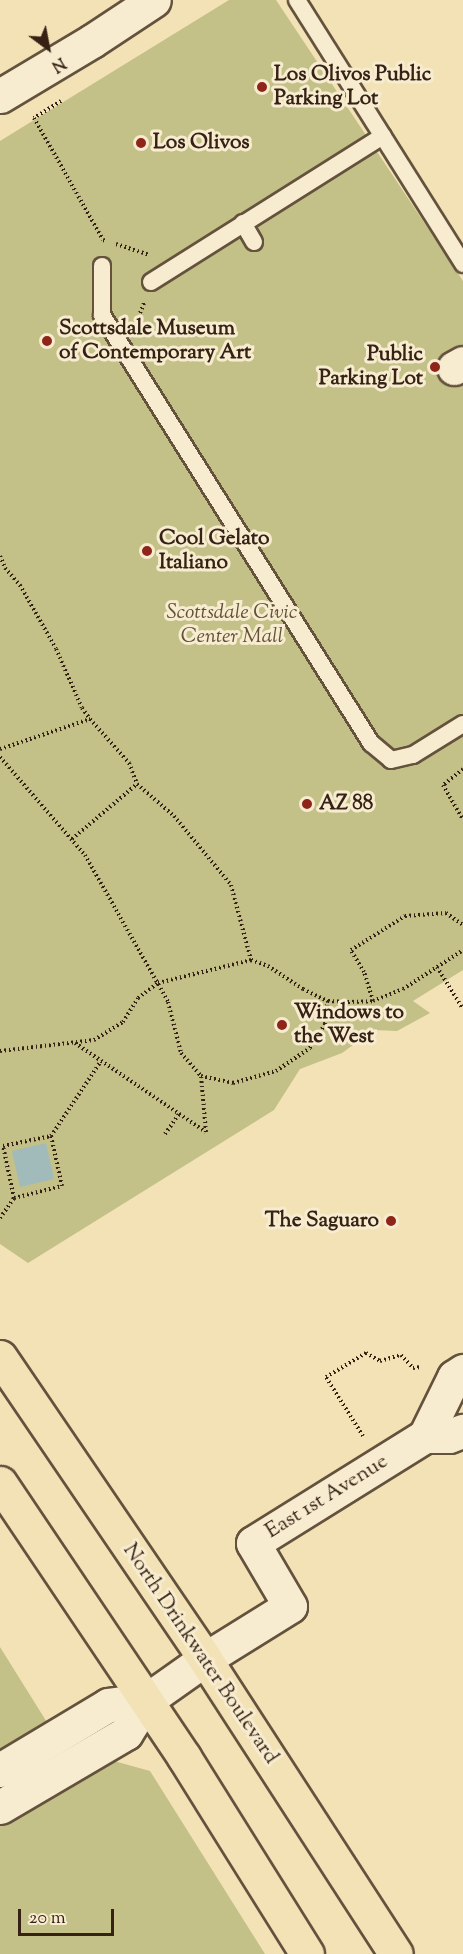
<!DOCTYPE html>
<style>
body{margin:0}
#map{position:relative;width:463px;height:1954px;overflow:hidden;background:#f2e2b6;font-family:"Sorts Mill Goudy",serif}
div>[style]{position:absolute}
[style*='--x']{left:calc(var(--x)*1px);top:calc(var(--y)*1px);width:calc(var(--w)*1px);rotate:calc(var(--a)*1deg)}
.green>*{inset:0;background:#c3c088}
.water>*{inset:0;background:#a1baba}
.path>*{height:4px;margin-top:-2px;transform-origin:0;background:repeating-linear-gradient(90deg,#352215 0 1.5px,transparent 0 4.5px)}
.roads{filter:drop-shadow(2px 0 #64523d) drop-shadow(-2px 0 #64523d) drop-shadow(0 2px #64523d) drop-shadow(0 -2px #64523d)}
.lane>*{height:16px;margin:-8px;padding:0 8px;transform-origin:8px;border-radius:8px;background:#f7ecd0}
.street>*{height:33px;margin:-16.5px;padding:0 16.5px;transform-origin:16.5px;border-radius:16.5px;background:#f7ecd0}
.secondary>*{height:33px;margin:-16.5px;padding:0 16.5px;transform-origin:16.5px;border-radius:16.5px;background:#f7ecd0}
.primary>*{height:33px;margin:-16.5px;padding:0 16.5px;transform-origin:16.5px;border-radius:16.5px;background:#f2e2b6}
.dots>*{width:16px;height:16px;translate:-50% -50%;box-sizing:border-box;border:3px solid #f7ecd0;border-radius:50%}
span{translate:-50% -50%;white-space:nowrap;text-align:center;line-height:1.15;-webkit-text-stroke:6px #f7ecd0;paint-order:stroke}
.poi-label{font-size:21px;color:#352215;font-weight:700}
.left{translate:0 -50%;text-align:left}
.right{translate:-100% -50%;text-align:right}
.park-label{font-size:21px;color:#605138;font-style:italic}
.street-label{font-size:21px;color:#352215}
.north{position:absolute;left:18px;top:18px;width:60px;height:60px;-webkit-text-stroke:4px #f7ecd0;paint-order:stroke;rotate:148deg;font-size:16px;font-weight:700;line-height:24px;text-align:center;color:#352215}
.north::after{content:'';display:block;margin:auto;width:21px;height:27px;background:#352215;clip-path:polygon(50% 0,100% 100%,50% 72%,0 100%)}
.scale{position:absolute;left:18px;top:1909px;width:96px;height:27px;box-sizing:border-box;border:3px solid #352215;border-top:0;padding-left:8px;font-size:18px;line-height:21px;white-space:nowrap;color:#352215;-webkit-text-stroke:4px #f7ecd0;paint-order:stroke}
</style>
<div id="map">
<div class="green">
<i style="clip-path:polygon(229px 0,276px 0,463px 281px,463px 970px,413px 1001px,430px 1013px,397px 1031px,374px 1030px,342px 1053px,300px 1069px,274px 1110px,28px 1263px,0 1244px,0 141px)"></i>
<i style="clip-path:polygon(0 1647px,78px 1772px,103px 1758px,150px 1771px,265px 1954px,0 1954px)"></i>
</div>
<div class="water">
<i style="clip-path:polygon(46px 1143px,54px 1179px,20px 1187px,12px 1151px)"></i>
</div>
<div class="path">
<i style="--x:61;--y:101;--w:32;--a:148"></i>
<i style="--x:34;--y:118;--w:140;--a:60.5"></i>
<i style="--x:103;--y:240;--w:3;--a:18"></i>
<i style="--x:116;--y:244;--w:35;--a:18"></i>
<i style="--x:140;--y:313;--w:11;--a:-68"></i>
<i style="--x:0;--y:556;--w:13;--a:67"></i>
<i style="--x:5;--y:568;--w:23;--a:49"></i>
<i style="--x:20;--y:585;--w:73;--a:60.6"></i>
<i style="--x:56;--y:649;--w:64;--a:66.2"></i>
<i style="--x:82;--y:708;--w:14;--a:54"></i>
<i style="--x:0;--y:749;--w:95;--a:-18.4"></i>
<i style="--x:90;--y:719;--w:59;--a:48.4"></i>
<i style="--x:129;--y:763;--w:22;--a:69"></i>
<i style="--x:137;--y:784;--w:49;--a:40.9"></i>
<i style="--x:174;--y:816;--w:89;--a:50.4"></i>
<i style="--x:231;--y:885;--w:78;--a:75.1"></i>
<i style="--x:251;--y:960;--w:18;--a:19"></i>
<i style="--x:268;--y:966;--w:42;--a:33.3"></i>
<i style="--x:303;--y:989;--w:28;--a:26"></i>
<i style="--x:328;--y:1001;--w:20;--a:3"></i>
<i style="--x:348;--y:1002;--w:25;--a:-2"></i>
<i style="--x:373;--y:1001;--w:32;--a:-22"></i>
<i style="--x:403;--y:989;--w:40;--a:-32.9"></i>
<i style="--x:437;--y:967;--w:49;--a:58.2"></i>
<i style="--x:0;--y:757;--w:130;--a:49.1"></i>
<i style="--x:85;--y:855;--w:169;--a:60.5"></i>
<i style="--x:168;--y:1002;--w:53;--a:75.7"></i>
<i style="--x:181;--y:1053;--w:30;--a:49"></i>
<i style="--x:201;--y:1076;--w:33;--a:12"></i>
<i style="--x:233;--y:1083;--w:45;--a:-15.6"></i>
<i style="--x:276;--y:1071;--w:41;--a:-34.1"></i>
<i style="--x:310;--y:1048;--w:28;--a:-58"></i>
<i style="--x:325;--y:1024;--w:23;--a:-83"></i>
<i style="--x:463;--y:769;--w:26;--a:141"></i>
<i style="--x:443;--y:785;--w:39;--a:60"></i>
<i style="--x:72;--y:839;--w:85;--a:-40.2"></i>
<i style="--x:437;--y:967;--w:31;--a:-33"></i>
<i style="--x:373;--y:1001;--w:30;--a:-107"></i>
<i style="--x:364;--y:972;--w:26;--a:-121"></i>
<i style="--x:351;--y:950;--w:64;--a:-32.2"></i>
<i style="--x:405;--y:916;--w:41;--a:-4.2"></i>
<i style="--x:446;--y:913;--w:21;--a:35"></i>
<i style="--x:75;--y:1043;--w:158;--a:34.2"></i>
<i style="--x:206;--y:1132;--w:56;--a:-95.1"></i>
<i style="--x:0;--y:1051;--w:95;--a:-6.7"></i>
<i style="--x:94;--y:1040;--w:34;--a:-32"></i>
<i style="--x:123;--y:1022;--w:28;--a:-58"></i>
<i style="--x:138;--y:998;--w:25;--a:-37"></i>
<i style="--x:158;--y:983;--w:96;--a:-13.9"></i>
<i style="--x:165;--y:1134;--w:24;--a:-55"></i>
<i style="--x:14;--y:1198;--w:53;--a:-101.9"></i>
<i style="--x:3;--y:1146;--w:49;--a:-11.8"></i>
<i style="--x:0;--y:1218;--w:24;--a:-55"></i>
<i style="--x:14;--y:1198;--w:49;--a:-14"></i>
<i style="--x:62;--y:1186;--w:51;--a:-102.4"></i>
<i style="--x:51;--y:1136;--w:90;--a:-56.3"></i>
<i style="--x:363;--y:1436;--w:70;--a:-122.1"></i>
<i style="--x:326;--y:1377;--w:47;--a:-31"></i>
<i style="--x:366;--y:1353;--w:16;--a:30"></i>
<i style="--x:380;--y:1361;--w:22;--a:-16"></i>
<i style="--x:401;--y:1355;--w:18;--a:47"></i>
<i style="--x:413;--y:1368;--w:8;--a:-7"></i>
</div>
<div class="roads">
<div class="lane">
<i style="--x:297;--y:0;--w:312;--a:57.8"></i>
<i style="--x:243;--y:223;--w:22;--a:60"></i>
<i style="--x:102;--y:266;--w:49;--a:90"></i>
<i style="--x:102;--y:315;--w:506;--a:57.85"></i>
<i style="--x:371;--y:743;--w:26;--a:40"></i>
<i style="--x:391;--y:760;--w:23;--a:-13"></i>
<i style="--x:413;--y:755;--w:59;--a:-31.8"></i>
<i style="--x:151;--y:282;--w:274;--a:-32.2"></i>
</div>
<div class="street">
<i style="--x:454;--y:368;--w:10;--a:-29"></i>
<i style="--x:425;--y:1436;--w:66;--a:-63.8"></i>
<i style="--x:454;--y:1377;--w:11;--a:-34"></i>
<i style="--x:0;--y:1770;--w:126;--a:-31"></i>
<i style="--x:108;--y:1705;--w:39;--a:-7"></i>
<i style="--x:0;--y:1807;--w:146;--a:-30.4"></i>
<i style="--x:126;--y:1733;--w:39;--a:-58"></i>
<i style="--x:147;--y:1700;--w:71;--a:-35.3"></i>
<i style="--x:205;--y:1659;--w:100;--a:-31.9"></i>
<i style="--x:290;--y:1606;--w:73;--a:-120.4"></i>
<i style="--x:253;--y:1543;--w:203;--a:-31.9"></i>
<i style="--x:425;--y:1436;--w:24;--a:0"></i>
<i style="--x:449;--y:1436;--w:15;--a:-20"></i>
</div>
<div class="secondary">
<i style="--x:0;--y:96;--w:107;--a:-30.9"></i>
<i style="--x:92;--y:41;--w:74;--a:-33.5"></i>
</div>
<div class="primary">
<i style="--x:0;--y:1357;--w:365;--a:55.8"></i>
<i style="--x:205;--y:1659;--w:351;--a:57.1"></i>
<i style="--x:0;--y:1483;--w:330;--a:56.1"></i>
<i style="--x:184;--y:1757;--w:232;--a:58"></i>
</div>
</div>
<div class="dots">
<i style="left:262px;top:87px;background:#8f2418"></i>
<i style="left:141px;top:143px;background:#8f2418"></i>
<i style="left:47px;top:341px;background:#8f2418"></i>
<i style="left:435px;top:367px;background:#8f2418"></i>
<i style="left:147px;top:551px;background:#8f2418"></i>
<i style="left:307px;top:804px;background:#8f2418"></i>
<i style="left:282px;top:1025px;background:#8f2418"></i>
<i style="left:391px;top:1221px;background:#8f2418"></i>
</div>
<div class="poi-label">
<span class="left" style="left:274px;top:87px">Los Olivos Public<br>Parking Lot</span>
<span class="left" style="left:153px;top:143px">Los Olivos</span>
<span class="left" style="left:59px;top:341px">Scottsdale Museum<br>of Contemporary Art</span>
<span class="right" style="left:423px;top:367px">Public<br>Parking Lot</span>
<span class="left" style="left:159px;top:551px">Cool Gelato<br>Italiano</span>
<span class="left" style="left:319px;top:804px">AZ 88</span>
<span class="left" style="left:294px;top:1025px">Windows to<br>the West</span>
<span class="right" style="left:379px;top:1221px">The Saguaro</span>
</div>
<div class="park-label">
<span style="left:232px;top:625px">Scottsdale Civic<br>Center Mall</span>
</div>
<div class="street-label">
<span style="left:327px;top:1497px;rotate:-32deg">East 1st Avenue</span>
<span style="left:200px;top:1654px;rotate:56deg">North Drinkwater Boulevard</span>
</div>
<div class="north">N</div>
<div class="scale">20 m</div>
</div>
